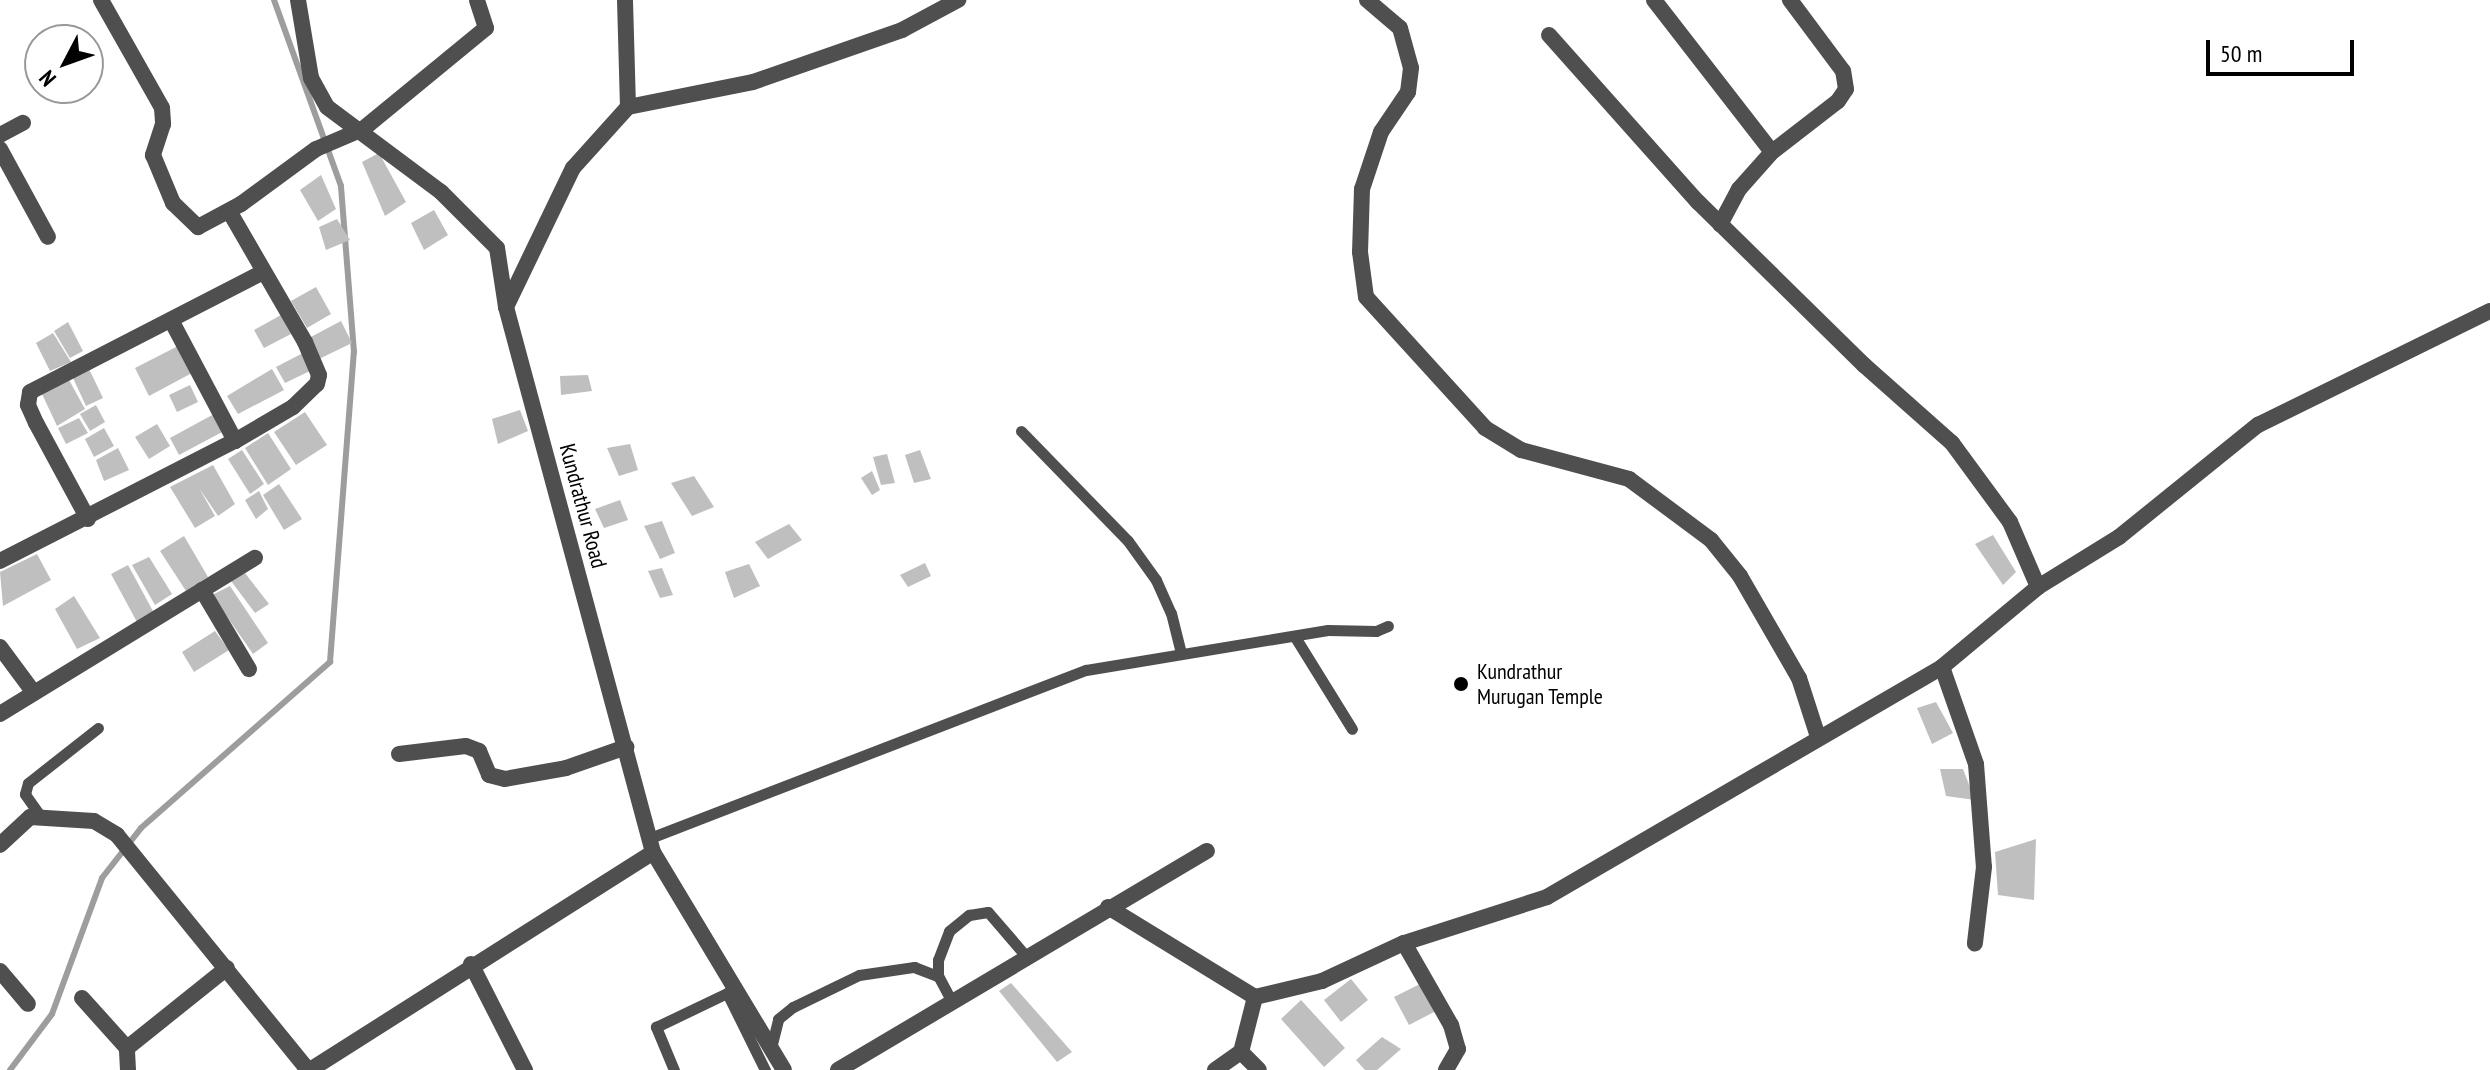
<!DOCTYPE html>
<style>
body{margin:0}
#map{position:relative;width:2490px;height:1070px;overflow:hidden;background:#fff;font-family:"PT Sans Narrow",sans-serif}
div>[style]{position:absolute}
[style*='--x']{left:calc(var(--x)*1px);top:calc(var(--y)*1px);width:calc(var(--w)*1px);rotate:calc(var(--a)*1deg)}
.stream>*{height:6px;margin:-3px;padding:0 3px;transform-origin:3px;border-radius:3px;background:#9d9d9d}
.building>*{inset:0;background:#bfbfbf}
.service>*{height:11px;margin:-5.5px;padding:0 5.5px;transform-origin:5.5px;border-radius:5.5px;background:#4f4f4f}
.minor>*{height:16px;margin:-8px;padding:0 8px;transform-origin:8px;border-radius:8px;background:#4f4f4f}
.tertiary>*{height:16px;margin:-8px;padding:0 8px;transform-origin:8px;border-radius:8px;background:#4f4f4f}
.dots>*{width:22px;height:22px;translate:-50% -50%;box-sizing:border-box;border:4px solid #fff;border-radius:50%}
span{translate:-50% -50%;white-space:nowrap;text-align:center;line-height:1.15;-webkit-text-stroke:7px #fff;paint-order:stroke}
.street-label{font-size:22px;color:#000}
.poi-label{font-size:22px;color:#000}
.left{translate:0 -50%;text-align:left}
.north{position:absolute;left:24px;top:24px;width:80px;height:80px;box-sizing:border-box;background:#fff;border:2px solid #999;border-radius:50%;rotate:229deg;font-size:22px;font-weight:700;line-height:32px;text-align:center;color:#000}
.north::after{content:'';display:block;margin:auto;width:28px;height:36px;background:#000;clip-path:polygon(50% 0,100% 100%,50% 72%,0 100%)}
.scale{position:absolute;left:2206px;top:40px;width:148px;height:36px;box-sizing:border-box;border:4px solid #000;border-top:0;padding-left:10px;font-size:24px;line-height:28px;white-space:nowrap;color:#000;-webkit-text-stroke:6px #fff;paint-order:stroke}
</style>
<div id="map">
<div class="stream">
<i style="--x:10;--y:1070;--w:70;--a:-53.1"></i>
<i style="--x:52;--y:1014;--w:145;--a:-69.8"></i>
<i style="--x:102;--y:878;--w:63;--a:-52"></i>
<i style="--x:141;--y:828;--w:252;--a:-41.3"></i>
<i style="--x:330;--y:662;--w:311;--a:-85.6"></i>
<i style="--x:354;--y:352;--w:167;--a:-94.5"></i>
<i style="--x:341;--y:186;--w:198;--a:-109.8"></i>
</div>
<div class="building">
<i style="clip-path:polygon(379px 153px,406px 202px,385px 216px,362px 162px)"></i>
<i style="clip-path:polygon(321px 175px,336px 209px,318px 221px,300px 190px)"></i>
<i style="clip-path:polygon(434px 210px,448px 235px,424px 250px,411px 223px)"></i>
<i style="clip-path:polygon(337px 219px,350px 240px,326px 250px,319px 227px)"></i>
<i style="clip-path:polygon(316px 287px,331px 314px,307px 328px,291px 301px)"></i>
<i style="clip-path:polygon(281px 315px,291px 334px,264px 348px,254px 330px)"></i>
<i style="clip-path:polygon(341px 321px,352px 343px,319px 359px,309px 338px)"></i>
<i style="clip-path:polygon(68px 322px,83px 351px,70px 358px,54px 331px)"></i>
<i style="clip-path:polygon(53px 333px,71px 362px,50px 371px,36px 343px)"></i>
<i style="clip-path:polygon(178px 346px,192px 373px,149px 396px,135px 368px)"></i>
<i style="clip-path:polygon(303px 353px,312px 370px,285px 383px,276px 367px)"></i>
<i style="clip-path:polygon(89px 369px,103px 398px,86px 406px,73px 378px)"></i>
<i style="clip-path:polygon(272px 369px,284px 390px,238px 414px,227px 396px)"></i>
<i style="clip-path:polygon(588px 375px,592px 391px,561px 395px,560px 376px)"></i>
<i style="clip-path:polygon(68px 378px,85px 409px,57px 426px,42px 394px)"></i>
<i style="clip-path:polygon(190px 385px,198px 402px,177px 412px,169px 395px)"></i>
<i style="clip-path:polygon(96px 405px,105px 422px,90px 431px,80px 414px)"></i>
<i style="clip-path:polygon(520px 410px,528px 431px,498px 444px,492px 419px)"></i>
<i style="clip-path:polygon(305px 412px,327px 445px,296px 465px,274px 432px)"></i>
<i style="clip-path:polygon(214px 414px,224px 431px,179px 455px,170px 438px)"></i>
<i style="clip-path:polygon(79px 418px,88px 433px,66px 444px,58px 428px)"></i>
<i style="clip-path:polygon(157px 424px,170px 446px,149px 459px,135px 437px)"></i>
<i style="clip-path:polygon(104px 428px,114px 446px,94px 457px,85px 439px)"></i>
<i style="clip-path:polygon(268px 433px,291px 469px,268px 485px,245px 448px)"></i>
<i style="clip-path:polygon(630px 444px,638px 470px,619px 476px,607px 448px)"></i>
<i style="clip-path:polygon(118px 448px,129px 470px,104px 481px,96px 460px)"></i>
<i style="clip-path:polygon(242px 450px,264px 484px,250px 494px,228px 459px)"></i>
<i style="clip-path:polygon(920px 450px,931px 479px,914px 483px,905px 455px)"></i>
<i style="clip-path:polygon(887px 454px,895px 483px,881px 485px,873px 457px)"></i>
<i style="clip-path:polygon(213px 465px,235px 504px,218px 516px,199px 488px,215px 516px,195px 528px,170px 487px)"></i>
<i style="clip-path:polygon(872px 471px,880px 490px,872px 495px,861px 478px)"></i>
<i style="clip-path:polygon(694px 476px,714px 507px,692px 516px,671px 483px)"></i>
<i style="clip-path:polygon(279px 484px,302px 519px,284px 530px,263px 495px)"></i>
<i style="clip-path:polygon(259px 491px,268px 509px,256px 519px,245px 500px)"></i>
<i style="clip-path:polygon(620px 500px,628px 520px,604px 528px,595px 509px)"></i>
<i style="clip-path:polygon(662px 521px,675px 553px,660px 559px,644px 526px)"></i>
<i style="clip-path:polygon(789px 524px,802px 540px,768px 559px,755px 542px)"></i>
<i style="clip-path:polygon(1993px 535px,2016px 572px,2003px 585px,1975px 544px)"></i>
<i style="clip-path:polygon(184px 536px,208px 577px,186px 591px,160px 551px)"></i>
<i style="clip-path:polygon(37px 554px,51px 580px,3px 606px,0 572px)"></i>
<i style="clip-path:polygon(149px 557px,172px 594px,155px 605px,132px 565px)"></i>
<i style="clip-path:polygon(925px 563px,931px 576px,908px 587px,900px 575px)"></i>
<i style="clip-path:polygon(749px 564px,760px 586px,734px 598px,725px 572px)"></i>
<i style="clip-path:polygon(128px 565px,154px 613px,137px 622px,111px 574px)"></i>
<i style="clip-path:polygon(662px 568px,673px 595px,660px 598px,648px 571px)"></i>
<i style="clip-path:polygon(245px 573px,269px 604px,255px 613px,231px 581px)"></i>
<i style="clip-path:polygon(230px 586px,268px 643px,253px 654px,212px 595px)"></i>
<i style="clip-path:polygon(74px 596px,100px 638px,77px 649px,55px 609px)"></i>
<i style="clip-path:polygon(215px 631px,229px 650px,194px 672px,182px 652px)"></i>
<i style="clip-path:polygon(1936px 702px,1953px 733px,1932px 744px,1917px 708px)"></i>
<i style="clip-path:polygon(1940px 769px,1963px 769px,1975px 800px,1946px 796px)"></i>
<i style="clip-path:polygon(2036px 839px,2034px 900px,1998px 895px,1995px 852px)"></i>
<i style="clip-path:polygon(1351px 979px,1368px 1000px,1341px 1022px,1324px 1000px)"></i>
<i style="clip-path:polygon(1011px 983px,1072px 1052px,1057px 1062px,999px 991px)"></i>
<i style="clip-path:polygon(1422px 983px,1436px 1011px,1409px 1025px,1394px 997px)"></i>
<i style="clip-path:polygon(1301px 1000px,1345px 1048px,1324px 1067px,1281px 1019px)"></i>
<i style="clip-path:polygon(1382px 1037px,1401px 1049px,1377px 1070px,1365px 1070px,1356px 1060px)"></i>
</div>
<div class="service">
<i style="--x:1021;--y:431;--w:153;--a:45.8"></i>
<i style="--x:1128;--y:541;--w:48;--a:54.3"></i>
<i style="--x:1156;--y:580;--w:36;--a:66"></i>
<i style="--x:1171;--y:613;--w:41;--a:76"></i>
<i style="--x:1295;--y:637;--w:108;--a:58.2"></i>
<i style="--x:41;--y:817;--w:28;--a:-125"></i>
<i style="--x:25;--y:794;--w:11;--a:-75"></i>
<i style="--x:28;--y:783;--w:89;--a:-38.2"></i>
<i style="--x:650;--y:838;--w:467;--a:-21.1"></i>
<i style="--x:1086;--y:670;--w:245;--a:-9.4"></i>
<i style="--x:1328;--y:630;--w:48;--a:1.2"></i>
<i style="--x:1376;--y:631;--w:13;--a:-23"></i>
<i style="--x:951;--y:1000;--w:27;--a:-118"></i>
<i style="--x:938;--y:976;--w:16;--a:-90"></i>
<i style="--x:938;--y:960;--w:31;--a:-69"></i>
<i style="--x:949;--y:931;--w:26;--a:-39"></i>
<i style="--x:969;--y:915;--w:19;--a:-9"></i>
<i style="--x:988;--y:912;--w:57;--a:49.3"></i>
<i style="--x:771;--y:1048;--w:30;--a:-76"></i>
<i style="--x:778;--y:1019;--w:19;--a:-39"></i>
<i style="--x:793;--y:1007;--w:73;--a:-25.9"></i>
<i style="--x:859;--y:975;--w:56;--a:-8.3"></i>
<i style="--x:914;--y:967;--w:26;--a:21"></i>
<i style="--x:674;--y:1070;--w:47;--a:-112.7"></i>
<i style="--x:656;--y:1027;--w:79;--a:-25.6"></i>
<i style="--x:727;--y:993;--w:86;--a:63.7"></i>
</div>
<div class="minor">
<i style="--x:101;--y:0;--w:124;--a:60.5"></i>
<i style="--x:162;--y:108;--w:16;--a:86"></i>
<i style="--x:163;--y:124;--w:33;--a:108"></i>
<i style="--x:153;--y:155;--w:52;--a:67.4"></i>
<i style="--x:173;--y:203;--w:35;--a:44"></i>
<i style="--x:198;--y:227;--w:49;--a:-28.1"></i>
<i style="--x:241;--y:204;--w:93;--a:-36.3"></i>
<i style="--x:316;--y:149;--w:51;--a:-23.1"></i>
<i style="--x:363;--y:129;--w:159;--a:-39.4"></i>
<i style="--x:486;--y:28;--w:29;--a:-108"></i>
<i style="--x:625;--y:0;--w:107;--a:88.4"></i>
<i style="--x:1367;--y:0;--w:43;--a:40.3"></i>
<i style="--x:1400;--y:28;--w:41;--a:74.6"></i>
<i style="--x:1411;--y:68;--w:24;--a:97"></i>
<i style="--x:1408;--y:92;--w:48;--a:124"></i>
<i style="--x:1381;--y:132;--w:60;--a:108.4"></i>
<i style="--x:1362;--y:189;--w:63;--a:91.8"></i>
<i style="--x:1360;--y:252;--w:45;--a:82.4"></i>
<i style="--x:1366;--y:297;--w:177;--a:47.7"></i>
<i style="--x:1485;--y:428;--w:42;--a:31.4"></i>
<i style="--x:1521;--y:450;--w:112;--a:15"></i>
<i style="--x:1629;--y:479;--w:102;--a:36.6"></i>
<i style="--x:1711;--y:540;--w:46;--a:51.1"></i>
<i style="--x:1740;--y:576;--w:118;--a:60"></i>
<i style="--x:1799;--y:678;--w:62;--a:72.1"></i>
<i style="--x:1654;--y:0;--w:192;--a:52.2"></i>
<i style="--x:1772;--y:152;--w:50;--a:131.7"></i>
<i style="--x:1739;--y:189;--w:40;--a:118"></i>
<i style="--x:1549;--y:35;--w:224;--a:48.3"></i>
<i style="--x:1698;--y:202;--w:233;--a:44.5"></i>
<i style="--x:1864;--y:365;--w:118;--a:41.6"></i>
<i style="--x:1952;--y:443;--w:98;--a:53.7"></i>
<i style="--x:2010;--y:522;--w:71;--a:66.7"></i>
<i style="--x:0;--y:135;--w:26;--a:-28"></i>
<i style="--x:0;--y:149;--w:100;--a:61.4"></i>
<i style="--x:1772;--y:152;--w:83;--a:-37.7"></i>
<i style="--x:1838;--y:101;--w:14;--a:-56"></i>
<i style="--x:1846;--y:89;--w:18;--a:-99"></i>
<i style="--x:1843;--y:71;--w:89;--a:-126.7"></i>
<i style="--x:506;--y:307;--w:154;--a:-64.3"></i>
<i style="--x:573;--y:168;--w:82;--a:-48"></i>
<i style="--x:628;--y:107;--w:127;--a:-11.3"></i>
<i style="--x:753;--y:82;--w:158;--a:-19.2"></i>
<i style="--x:902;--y:30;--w:64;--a:-28.2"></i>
<i style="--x:171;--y:320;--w:137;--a:62.1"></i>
<i style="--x:88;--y:519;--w:109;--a:-118.4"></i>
<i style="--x:36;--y:423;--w:20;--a:-114"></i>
<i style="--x:28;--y:405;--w:13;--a:-81"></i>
<i style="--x:30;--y:392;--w:262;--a:-27.2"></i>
<i style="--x:0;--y:561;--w:264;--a:-27.1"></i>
<i style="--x:235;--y:441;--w:67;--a:-30.4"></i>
<i style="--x:293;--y:407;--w:33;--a:-44"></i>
<i style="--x:317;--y:384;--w:9;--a:-77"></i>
<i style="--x:319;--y:375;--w:36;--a:-113"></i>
<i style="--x:305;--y:342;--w:151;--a:-120.1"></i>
<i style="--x:202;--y:590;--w:92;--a:59.3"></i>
<i style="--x:0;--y:647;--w:57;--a:53.5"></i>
<i style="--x:1942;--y:667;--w:103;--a:70.7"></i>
<i style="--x:1976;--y:764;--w:103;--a:85.6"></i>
<i style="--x:1984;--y:867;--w:77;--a:96.8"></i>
<i style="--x:0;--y:714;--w:299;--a:-31.5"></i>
<i style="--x:399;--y:754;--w:67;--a:-6.8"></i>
<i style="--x:466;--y:746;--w:14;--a:21"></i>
<i style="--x:479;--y:751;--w:26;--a:67"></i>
<i style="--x:489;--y:775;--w:16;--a:14"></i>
<i style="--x:505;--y:779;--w:62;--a:-10.2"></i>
<i style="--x:566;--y:768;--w:64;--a:-19.3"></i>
<i style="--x:0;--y:845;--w:41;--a:-43"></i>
<i style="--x:30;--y:817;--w:64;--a:3.6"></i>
<i style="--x:94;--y:821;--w:27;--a:31"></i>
<i style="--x:117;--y:835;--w:303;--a:50.9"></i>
<i style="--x:1108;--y:907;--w:172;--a:31.5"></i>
<i style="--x:1255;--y:997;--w:69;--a:-13.4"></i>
<i style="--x:1322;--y:981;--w:90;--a:-24.9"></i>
<i style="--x:1404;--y:943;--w:150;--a:-17.8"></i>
<i style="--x:1547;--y:897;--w:457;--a:-30.2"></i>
<i style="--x:1942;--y:667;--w:125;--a:-39.8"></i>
<i style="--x:2038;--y:587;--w:95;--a:-31.7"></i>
<i style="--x:2119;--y:537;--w:179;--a:-38.9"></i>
<i style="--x:2258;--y:425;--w:258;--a:-26.2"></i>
<i style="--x:1404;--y:943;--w:95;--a:60.2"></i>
<i style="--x:1451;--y:1025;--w:25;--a:74"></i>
<i style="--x:1458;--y:1049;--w:24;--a:120"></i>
<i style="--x:471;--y:964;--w:119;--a:63"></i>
<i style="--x:0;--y:971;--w:43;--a:49.7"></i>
<i style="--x:82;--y:998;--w:67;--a:48"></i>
<i style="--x:1241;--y:1052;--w:25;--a:45"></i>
<i style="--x:128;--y:1070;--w:22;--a:-93"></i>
<i style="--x:127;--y:1048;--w:128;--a:-38.7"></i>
<i style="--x:310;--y:1070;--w:406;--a:-32.4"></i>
<i style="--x:838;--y:1070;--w:429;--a:-30.7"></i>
<i style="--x:1215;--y:1070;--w:32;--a:-35"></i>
<i style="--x:1241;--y:1052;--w:57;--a:-75.7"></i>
</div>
<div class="tertiary">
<i style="--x:298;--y:0;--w:79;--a:80.5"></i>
<i style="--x:311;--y:78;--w:33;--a:61"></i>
<i style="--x:327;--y:107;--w:142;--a:36.7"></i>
<i style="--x:441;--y:192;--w:79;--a:45"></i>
<i style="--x:497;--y:248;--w:60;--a:81.3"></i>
<i style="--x:506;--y:307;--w:564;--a:74.91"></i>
<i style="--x:653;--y:852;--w:254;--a:59"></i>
</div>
<div class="dots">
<i style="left:1461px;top:684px;background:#000"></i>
</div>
<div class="street-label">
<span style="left:583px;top:506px;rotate:75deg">Kundrathur Road</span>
</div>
<div class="poi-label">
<span class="left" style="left:1477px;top:684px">Kundrathur<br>Murugan Temple</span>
</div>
<div class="north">N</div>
<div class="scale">50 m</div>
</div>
